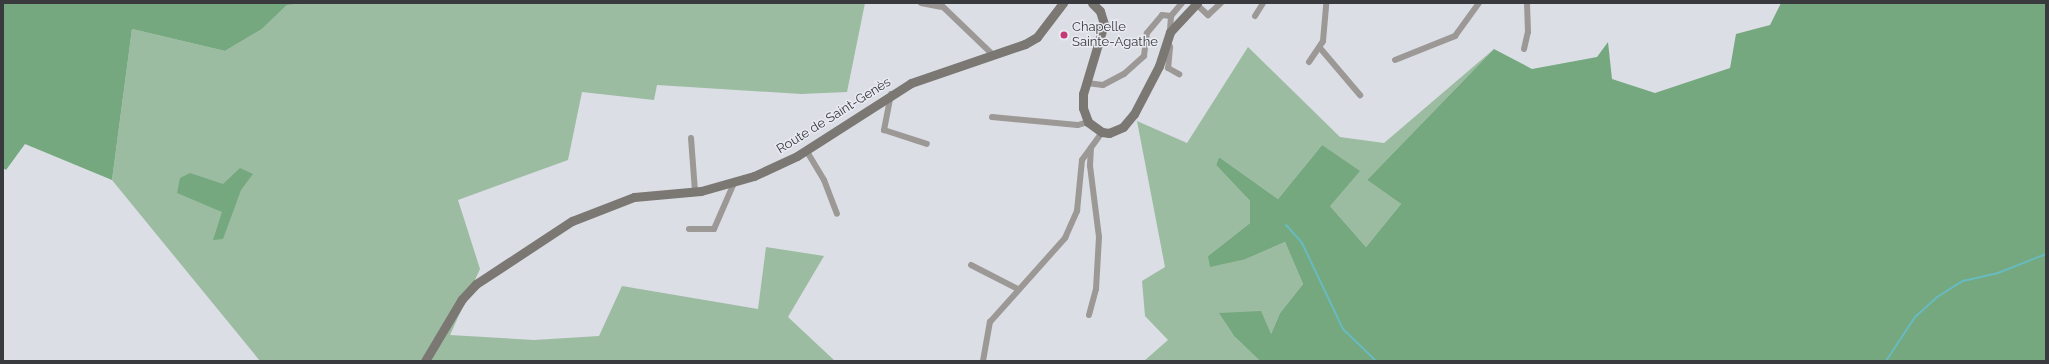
<!DOCTYPE html>
<meta charset="utf-8">
<style>
body{margin:0}
#map{position:relative;width:2049px;height:364px;overflow:hidden;background:#dcdee6;font-family:Raleway,sans-serif}
div>[style]{position:absolute}
[style*='--x']{left:calc(var(--x)*1px);top:calc(var(--y)*1px);width:calc(var(--w)*1px);rotate:calc(var(--a)*1deg)}
.green>*{inset:0;background:#9cbca1}
.forest>*{inset:0;background:#75a87e}
.stream>*{height:2px;margin:-1px;padding:0 1px;transform-origin:1px;border-radius:1px;background:#67bbc0}
.street>*{height:6px;margin:-3px;padding:0 3px;transform-origin:3px;border-radius:3px;background:#9b9896}
.secondary>*{height:9px;margin:-4.5px;padding:0 4.5px;transform-origin:4.5px;border-radius:4.5px;background:#7b7773}
.dots>*{width:11px;height:11px;translate:-50% -50%;box-sizing:border-box;border:2px solid #e9ebf3;border-radius:50%}
span{translate:-50% -50%;white-space:nowrap;text-align:center;line-height:1.15;-webkit-text-stroke:3px #e9ebf3;paint-order:stroke}
.poi-label{font-size:13px;color:#393a3d}
.left{translate:0 -50%;text-align:left}
.street-label{font-size:13px;color:#393a3d}
.frame{position:absolute;inset:0;border:4px solid #393a3d;pointer-events:none}
</style>
<div id="map">
<div class="green">
<i style="clip-path:polygon(312px 3px,865px 3px,847px 92px,801px 94px,657px 85px,654px 100px,582px 92px,568px 160px,458px 200px,480px 269px,450px 335px,534px 340px,599px 336px,622px 286px,758px 309px,766px 247px,824px 256px,788px 317px,835px 361px,260px 361px,112px 180px,132px 29px,225px 51px,262px 29px,287px 5px)"></i>
<i style="clip-path:polygon(1248px 47px,1340px 137px,1384px 143px,1494px 49px,1367px 180px,1401px 204px,1366px 247px,1330px 206px,1322px 145px,1278px 199px,1219px 157px,1216px 165px,1250px 201px,1250px 223px,1208px 256px,1246px 259px,1285px 242px,1303px 284px,1280px 313px,1271px 334px,1235px 337px,1260px 361px,1144px 361px,1168px 340px,1145px 316px,1142px 281px,1165px 267px,1137px 121px,1187px 143px)"></i>
</div>
<div class="forest">
<i style="clip-path:polygon(3px 3px,312px 3px,287px 5px,262px 29px,225px 51px,132px 29px,112px 180px,25px 144px,6px 170px,3px 168px)"></i>
<i style="clip-path:polygon(1781px 3px,2046px 3px,2046px 361px,1260px 361px,1235px 337px,1219px 313px,1261px 311px,1271px 334px,1280px 313px,1303px 284px,1285px 242px,1246px 259px,1210px 267px,1208px 256px,1250px 223px,1250px 201px,1216px 165px,1219px 157px,1278px 199px,1322px 145px,1360px 171px,1330px 206px,1366px 247px,1401px 204px,1367px 180px,1494px 49px,1532px 69px,1597px 57px,1608px 42px,1612px 79px,1655px 93px,1730px 68px,1736px 34px,1770px 25px)"></i>
<i style="clip-path:polygon(240px 168px,253px 174px,241px 190px,223px 239px,213px 240px,222px 212px,177px 193px,180px 178px,190px 173px,223px 184px)"></i>
</div>
<div class="stream">
<i style="--x:1286;--y:225;--w:24;--a:48"></i>
<i style="--x:1302;--y:243;--w:95;--a:64.5"></i>
<i style="--x:1343;--y:329;--w:46;--a:44.1"></i>
<i style="--x:1886;--y:361;--w:53;--a:-56.6"></i>
<i style="--x:1915;--y:317;--w:30;--a:-42"></i>
<i style="--x:1937;--y:297;--w:31;--a:-32"></i>
<i style="--x:1963;--y:281;--w:36;--a:-13"></i>
<i style="--x:1998;--y:273;--w:52;--a:-21.6"></i>
</div>
<div class="street">
<i style="--x:921;--y:3;--w:20;--a:11"></i>
<i style="--x:939;--y:3;--w:76;--a:43.9"></i>
<i style="--x:1195;--y:3;--w:18;--a:43"></i>
<i style="--x:1208;--y:15;--w:18;--a:-43"></i>
<i style="--x:1171;--y:16;--w:17;--a:-50"></i>
<i style="--x:1255;--y:16;--w:15;--a:-58"></i>
<i style="--x:1167;--y:40;--w:8;--a:67"></i>
<i style="--x:1170;--y:47;--w:21;--a:95"></i>
<i style="--x:1168;--y:68;--w:13;--a:29"></i>
<i style="--x:1320;--y:48;--w:62;--a:49.6"></i>
<i style="--x:1524;--y:49;--w:17;--a:-77"></i>
<i style="--x:1528;--y:32;--w:29;--a:-92"></i>
<i style="--x:1395;--y:60;--w:65;--a:-21.8"></i>
<i style="--x:1455;--y:36;--w:41;--a:-54"></i>
<i style="--x:1309;--y:62;--w:25;--a:-56"></i>
<i style="--x:1323;--y:41;--w:38;--a:-85"></i>
<i style="--x:1087;--y:83;--w:16;--a:7"></i>
<i style="--x:1103;--y:85;--w:24;--a:-28"></i>
<i style="--x:1124;--y:74;--w:27;--a:-42"></i>
<i style="--x:1144;--y:56;--w:23;--a:-83"></i>
<i style="--x:1147;--y:33;--w:23;--a:-50"></i>
<i style="--x:1162;--y:15;--w:9;--a:6"></i>
<i style="--x:1171;--y:16;--w:16;--a:94"></i>
<i style="--x:891;--y:94;--w:37;--a:101"></i>
<i style="--x:884;--y:130;--w:45;--a:18"></i>
<i style="--x:992;--y:117;--w:86;--a:5.3"></i>
<i style="--x:1078;--y:125;--w:10;--a:-17"></i>
<i style="--x:691;--y:138;--w:53;--a:85.7"></i>
<i style="--x:806;--y:150;--w:35;--a:59"></i>
<i style="--x:824;--y:180;--w:36;--a:69"></i>
<i style="--x:689;--y:229;--w:25;--a:0"></i>
<i style="--x:714;--y:229;--w:50;--a:-66.5"></i>
<i style="--x:971;--y:265;--w:53;--a:27.1"></i>
<i style="--x:1089;--y:315;--w:27;--a:-75"></i>
<i style="--x:1096;--y:289;--w:52;--a:-86.7"></i>
<i style="--x:1099;--y:237;--w:72;--a:-97.2"></i>
<i style="--x:1090;--y:166;--w:18;--a:-87"></i>
<i style="--x:983;--y:361;--w:40;--a:-80"></i>
<i style="--x:990;--y:322;--w:113;--a:-48.2"></i>
<i style="--x:1065;--y:238;--w:30;--a:-66"></i>
<i style="--x:1077;--y:211;--w:51;--a:-84.4"></i>
<i style="--x:1082;--y:160;--w:34;--a:-54"></i>
</div>
<div class="secondary">
<i style="--x:1092;--y:3;--w:11;--a:45"></i>
<i style="--x:1100;--y:11;--w:14;--a:73"></i>
<i style="--x:1104;--y:24;--w:73;--a:106.7"></i>
<i style="--x:1083;--y:94;--w:14;--a:90"></i>
<i style="--x:1083;--y:108;--w:15;--a:70"></i>
<i style="--x:1088;--y:122;--w:17;--a:36"></i>
<i style="--x:1102;--y:132;--w:7;--a:8"></i>
<i style="--x:1109;--y:133;--w:15;--a:-23"></i>
<i style="--x:1123;--y:127;--w:17;--a:-50"></i>
<i style="--x:1134;--y:114;--w:54;--a:-62.5"></i>
<i style="--x:1159;--y:66;--w:36;--a:-72"></i>
<i style="--x:1170;--y:32;--w:40;--a:-47"></i>
<i style="--x:425;--y:361;--w:72;--a:-59.2"></i>
<i style="--x:462;--y:299;--w:21;--a:-47"></i>
<i style="--x:476;--y:284;--w:115;--a:-33.3"></i>
<i style="--x:572;--y:221;--w:66;--a:-21.2"></i>
<i style="--x:634;--y:197;--w:67;--a:-5.1"></i>
<i style="--x:701;--y:191;--w:55;--a:-15.8"></i>
<i style="--x:754;--y:176;--w:47;--a:-24.9"></i>
<i style="--x:797;--y:156;--w:135;--a:-32.6"></i>
<i style="--x:911;--y:83;--w:120;--a:-18.9"></i>
<i style="--x:1025;--y:44;--w:14;--a:-30"></i>
<i style="--x:1037;--y:37;--w:43;--a:-52.6"></i>
</div>
<div class="dots">
<i style="left:1064px;top:35px;background:#c33a75"></i>
</div>
<div class="poi-label">
<span class="left" style="left:1072px;top:35px">Chapelle<br>Sainte-Agathe</span>
</div>
<div class="street-label">
<span style="left:834px;top:116px;rotate:-32deg">Route de Saint-Genès</span>
</div>
<div class="frame"></div>
</div>
